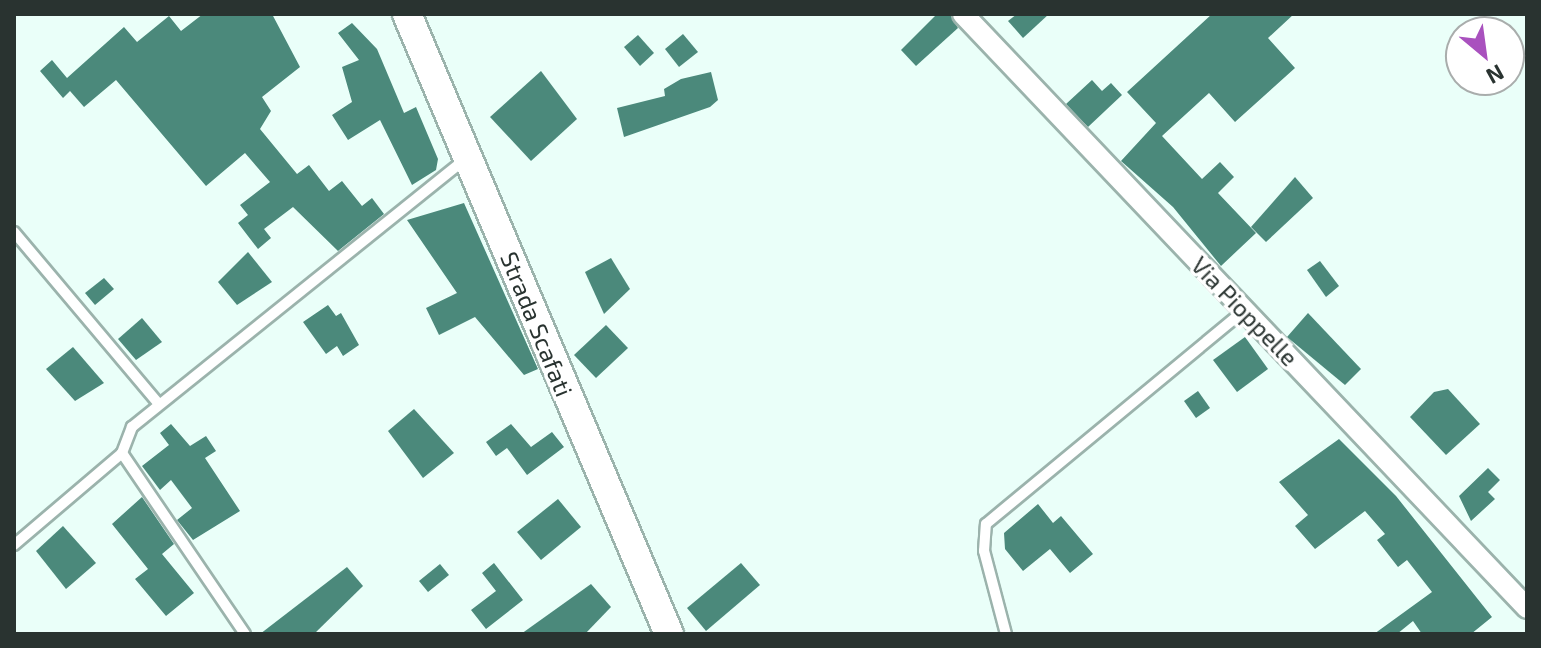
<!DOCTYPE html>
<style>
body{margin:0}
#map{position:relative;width:1541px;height:648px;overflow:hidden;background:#eafff9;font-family:"Exo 2",sans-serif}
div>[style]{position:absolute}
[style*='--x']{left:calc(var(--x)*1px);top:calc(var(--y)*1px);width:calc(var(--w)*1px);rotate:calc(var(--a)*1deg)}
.building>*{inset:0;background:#4b897b}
.roads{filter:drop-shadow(2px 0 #9bb3ac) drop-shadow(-2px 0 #9bb3ac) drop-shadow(0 2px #9bb3ac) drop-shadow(0 -2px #9bb3ac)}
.lane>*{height:10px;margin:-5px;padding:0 5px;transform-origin:5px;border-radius:5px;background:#fff}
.street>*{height:20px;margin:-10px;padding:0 10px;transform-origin:10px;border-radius:10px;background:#fff}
.secondary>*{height:28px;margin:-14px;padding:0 14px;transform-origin:14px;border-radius:14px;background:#fff}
span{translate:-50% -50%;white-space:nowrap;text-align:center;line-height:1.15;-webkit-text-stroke:7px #fff;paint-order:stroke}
.street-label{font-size:24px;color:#293330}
.frame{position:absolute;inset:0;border:16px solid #293330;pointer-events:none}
.north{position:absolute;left:1445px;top:16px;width:80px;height:80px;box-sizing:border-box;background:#fff;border:2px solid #a9adac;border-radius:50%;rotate:151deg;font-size:22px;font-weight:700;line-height:32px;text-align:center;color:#293330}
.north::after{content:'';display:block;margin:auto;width:28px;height:36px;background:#a951be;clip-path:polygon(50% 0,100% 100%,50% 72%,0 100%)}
</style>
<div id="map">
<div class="building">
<i style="clip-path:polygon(203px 14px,272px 14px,300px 67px,262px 97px,271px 111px,260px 129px,297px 174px,309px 165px,329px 191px,342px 181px,362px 206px,372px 198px,384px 214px,338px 251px,293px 207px,264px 229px,271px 238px,258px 249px,238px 223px,248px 215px,240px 205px,270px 182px,245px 153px,206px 186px,116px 80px,84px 107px,70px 91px,63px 98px,40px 71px,52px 60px,67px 78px,124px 27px,137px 42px,169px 16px,181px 31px)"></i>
<i style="clip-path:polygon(937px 14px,950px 14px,958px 28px,916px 66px,901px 50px)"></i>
<i style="clip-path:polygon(1017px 14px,1049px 14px,1023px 38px,1008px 21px)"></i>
<i style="clip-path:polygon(1212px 14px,1294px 14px,1268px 38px,1295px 68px,1235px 122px,1209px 93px,1162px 136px,1202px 179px,1220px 162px,1234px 177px,1218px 193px,1256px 233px,1221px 266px,1173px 207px,1121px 161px,1156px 123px,1127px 92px)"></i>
<i style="clip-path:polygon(352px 23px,377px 49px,404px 113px,416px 107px,438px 159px,436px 170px,412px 185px,380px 120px,348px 140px,332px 115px,352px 102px,342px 67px,359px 60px,338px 33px)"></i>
<i style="clip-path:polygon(683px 34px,698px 52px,679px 67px,665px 49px)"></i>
<i style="clip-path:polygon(638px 35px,654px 53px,640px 66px,624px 47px)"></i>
<i style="clip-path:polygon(541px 71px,577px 119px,531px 161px,490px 117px)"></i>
<i style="clip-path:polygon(711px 72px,718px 100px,710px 107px,624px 137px,617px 108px,665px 96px,664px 89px,681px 79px)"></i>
<i style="clip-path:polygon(1092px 80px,1102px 91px,1111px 83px,1122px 95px,1088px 127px,1066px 104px)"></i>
<i style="clip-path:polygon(1295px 177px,1313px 198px,1266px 242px,1251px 227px)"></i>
<i style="clip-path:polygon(464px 203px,538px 369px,524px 375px,475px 317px,439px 335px,426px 308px,457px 293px,407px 220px)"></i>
<i style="clip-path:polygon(248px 252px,272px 282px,237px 305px,218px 282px)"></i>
<i style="clip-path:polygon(611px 258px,630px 289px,604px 314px,585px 272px)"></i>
<i style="clip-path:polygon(1320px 261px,1339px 286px,1326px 297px,1307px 270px)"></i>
<i style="clip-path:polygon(104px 278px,114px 289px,95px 305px,85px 293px)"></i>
<i style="clip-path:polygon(328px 305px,336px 316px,341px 313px,359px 345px,343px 356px,337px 346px,326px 354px,303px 322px)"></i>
<i style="clip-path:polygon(1308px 313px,1361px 369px,1345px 385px,1287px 337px)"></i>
<i style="clip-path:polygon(142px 318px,162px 342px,136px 360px,118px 339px)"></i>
<i style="clip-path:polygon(606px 325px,628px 348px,596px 378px,574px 355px)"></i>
<i style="clip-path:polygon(1245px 337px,1268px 369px,1237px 392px,1213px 360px)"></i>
<i style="clip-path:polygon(73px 347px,104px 383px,75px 401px,46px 369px)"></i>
<i style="clip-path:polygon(1448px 389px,1480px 424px,1446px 455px,1410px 417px,1434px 392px)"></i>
<i style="clip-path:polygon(1198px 391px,1210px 408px,1196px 418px,1184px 401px)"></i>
<i style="clip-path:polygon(414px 409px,454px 453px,423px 478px,388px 431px)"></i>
<i style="clip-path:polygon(171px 424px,190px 446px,206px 436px,216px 451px,205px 458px,240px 511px,193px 540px,177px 520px,192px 508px,171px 480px,160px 490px,142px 466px,169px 445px,160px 433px)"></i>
<i style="clip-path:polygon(511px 424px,531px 447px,552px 432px,564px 447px,527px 475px,507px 448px,496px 456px,486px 442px)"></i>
<i style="clip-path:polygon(1339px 439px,1396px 496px,1492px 617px,1471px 634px,1422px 634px,1413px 621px,1397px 634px,1374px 634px,1432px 592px,1407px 560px,1398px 567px,1377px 540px,1385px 534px,1365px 511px,1315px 549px,1295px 526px,1308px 515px,1279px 482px)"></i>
<i style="clip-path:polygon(1488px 468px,1500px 480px,1488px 492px,1495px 499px,1471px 521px,1459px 496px)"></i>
<i style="clip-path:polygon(142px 497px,174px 544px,162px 554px,194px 593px,166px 616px,135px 579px,148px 569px,112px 524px)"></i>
<i style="clip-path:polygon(558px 499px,581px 527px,541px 560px,517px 532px)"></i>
<i style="clip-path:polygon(1038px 504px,1053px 523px,1061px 516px,1093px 554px,1070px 573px,1050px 549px,1023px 571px,1005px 549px,1004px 533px)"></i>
<i style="clip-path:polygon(63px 526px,96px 563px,66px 589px,36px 551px)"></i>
<i style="clip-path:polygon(494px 563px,523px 600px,486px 629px,471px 610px,496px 591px,482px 573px)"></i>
<i style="clip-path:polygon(741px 563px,760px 585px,706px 631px,687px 608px)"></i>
<i style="clip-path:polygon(440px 564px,449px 575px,428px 592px,419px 581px)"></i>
<i style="clip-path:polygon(347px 567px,363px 586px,314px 634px,260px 634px)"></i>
<i style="clip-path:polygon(591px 584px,611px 607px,585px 634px,521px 634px)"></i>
</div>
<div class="roads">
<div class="lane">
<i style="--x:14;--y:232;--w:225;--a:49.9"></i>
<i style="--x:14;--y:545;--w:142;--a:-40.4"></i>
<i style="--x:245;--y:634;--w:219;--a:-124.2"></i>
<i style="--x:122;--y:453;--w:28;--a:-69"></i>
<i style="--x:132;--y:427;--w:427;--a:-38.8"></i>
<i style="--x:1006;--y:634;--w:86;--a:-104.8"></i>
<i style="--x:984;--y:551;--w:27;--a:-86"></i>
<i style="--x:986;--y:524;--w:336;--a:-39.6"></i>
</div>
<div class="street">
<i style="--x:963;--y:14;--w:819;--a:46.48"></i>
</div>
<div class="secondary">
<i style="--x:407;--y:14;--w:673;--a:67.09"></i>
</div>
</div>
<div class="street-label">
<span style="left:1245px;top:311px;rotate:46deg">Via Pioppelle</span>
<span style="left:537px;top:324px;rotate:68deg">Strada Scafati</span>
</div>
<div class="frame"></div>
<div class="north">N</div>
</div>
